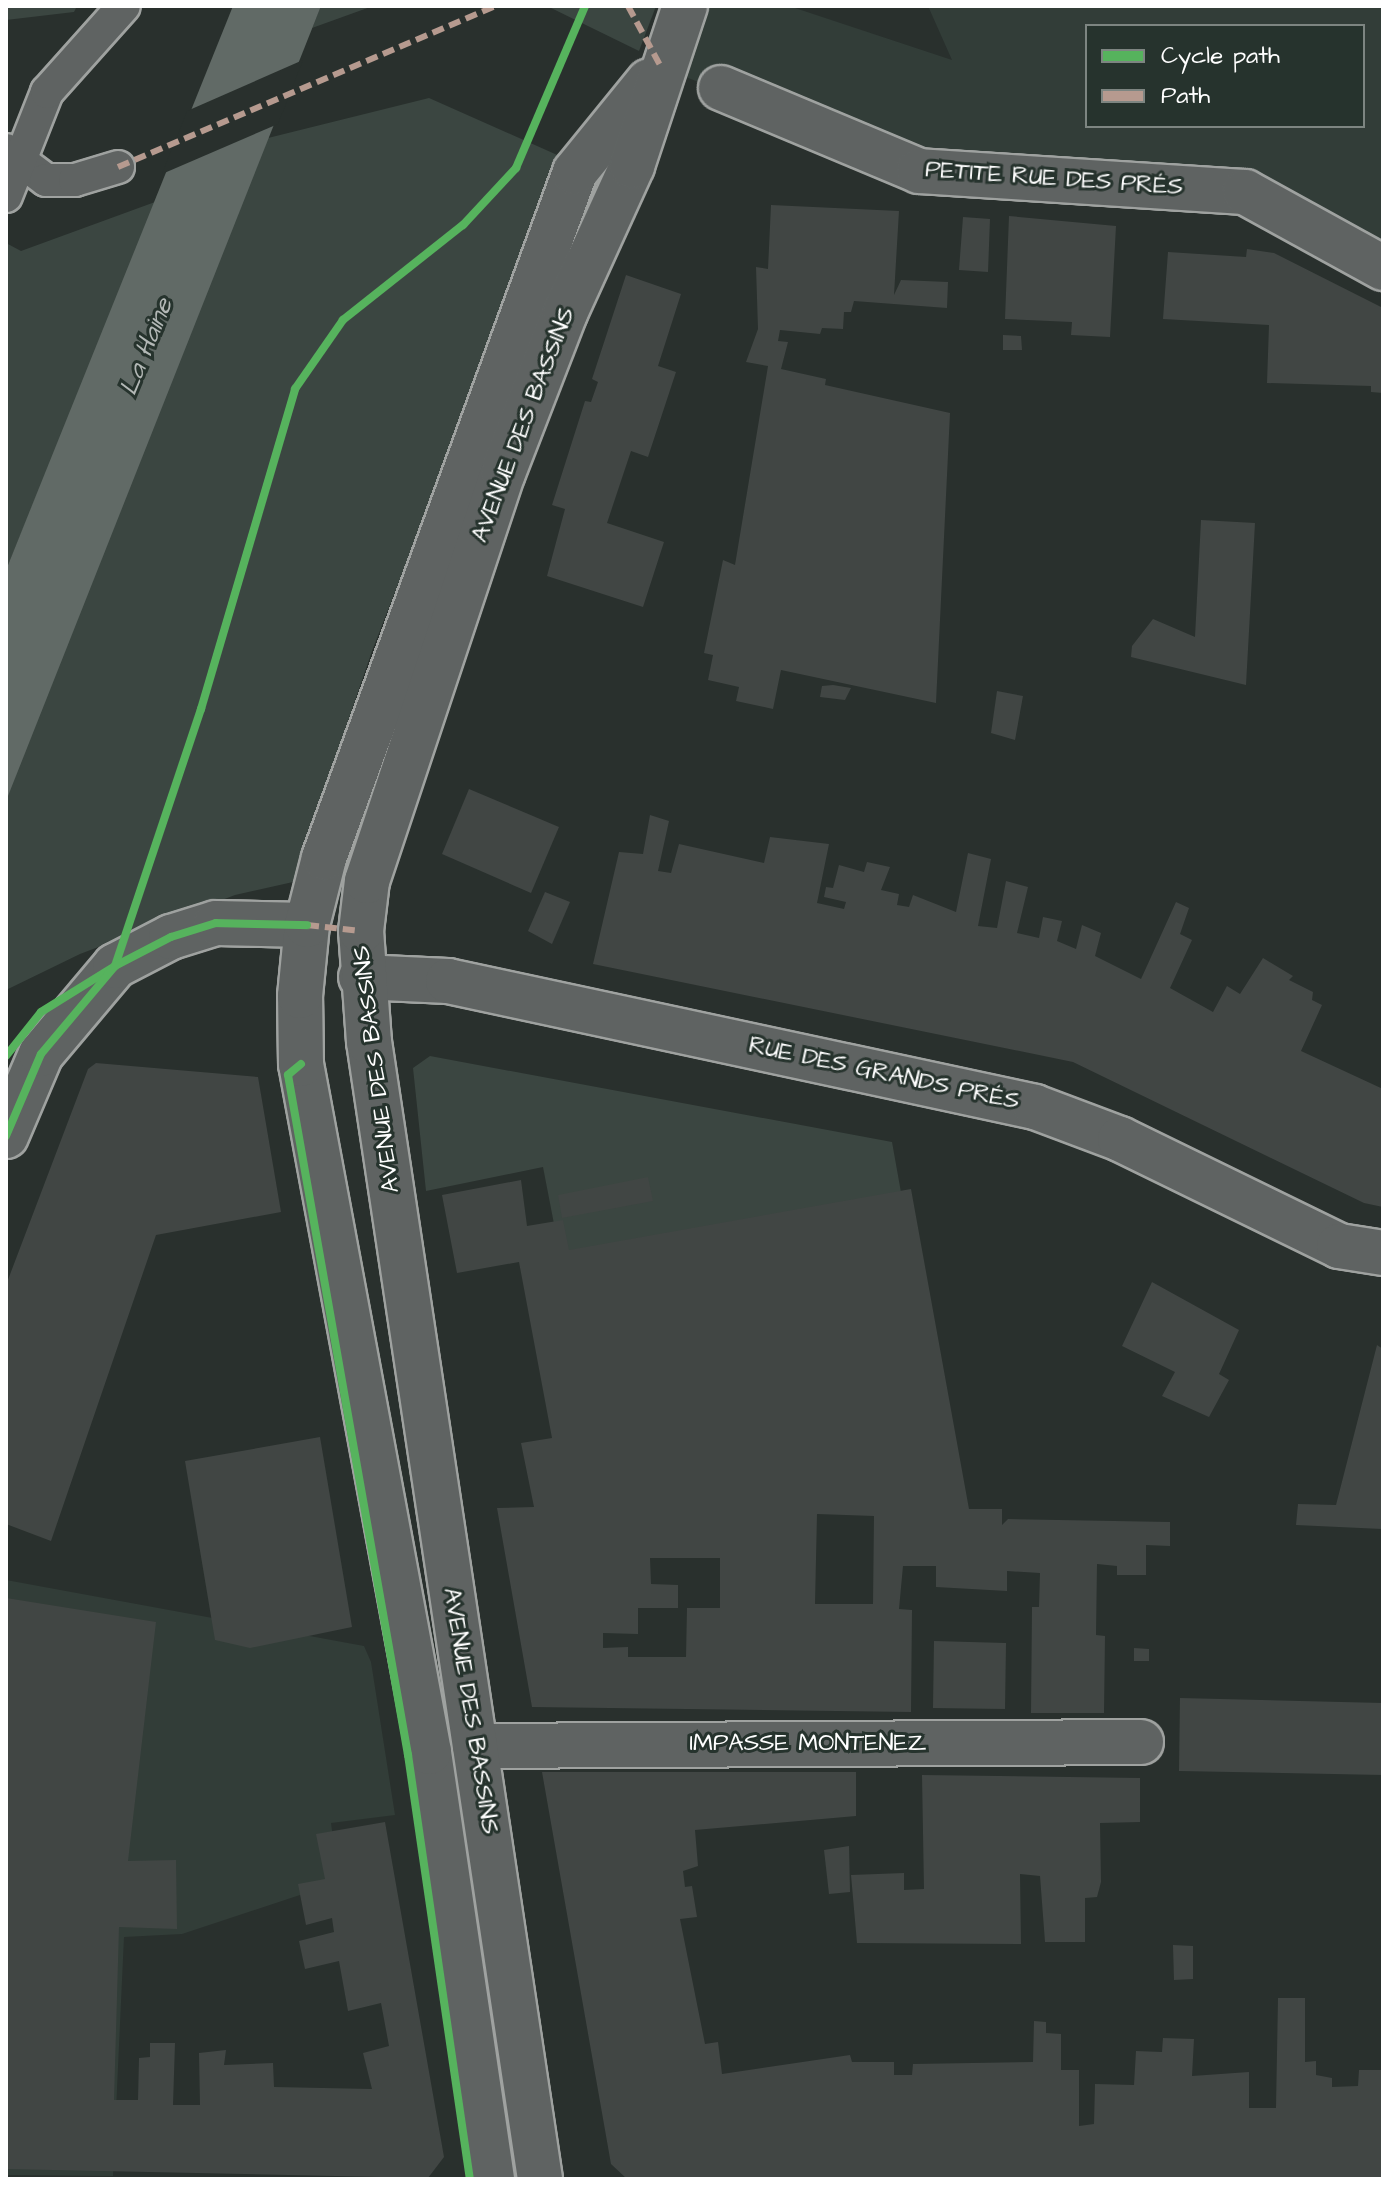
<!DOCTYPE html>
<meta charset="utf-8">
<style>
body{margin:0}
#map{position:relative;width:1389px;height:2185px;overflow:hidden;background:#29302d;font-family:"Architects Daughter",sans-serif}
div>[style]{position:absolute}
[style*='--x']{left:calc(var(--x)*1px);top:calc(var(--y)*1px);width:calc(var(--w)*1px);rotate:calc(var(--a)*1deg)}
.built>*{inset:0;background:#323d38}
.green>*{inset:0;background:#3b4641}
.water>*{inset:0;background:#616a66}
.pier>*{inset:0;background:#29302d}
.building>*{inset:0;background:#414644}
.roads{filter:drop-shadow(2px 0 #9fa2a0) drop-shadow(-2px 0 #9fa2a0) drop-shadow(0 2px #9fa2a0) drop-shadow(0 -2px #9fa2a0)}
.lane>*{height:32px;margin:-16px;padding:0 16px;transform-origin:16px;border-radius:16px;background:#5f6362}
.street>*{height:44px;margin:-22px;padding:0 22px;transform-origin:22px;border-radius:22px;background:#5f6362}
.quiet>*{height:6px;margin-top:-3px;transform-origin:0;background:repeating-linear-gradient(90deg,#b69a8f 0 12px,transparent 0 18px)}
.cycleway>*{height:8px;margin:-4px;padding:0 4px;transform-origin:4px;border-radius:4px;background:#56b35d}
span{translate:-50% -50%;white-space:nowrap;text-align:center;line-height:1.15;-webkit-text-stroke:6px #26332d;paint-order:stroke}
.street-label{font-size:24px;color:#fff}
.water-label{font-size:26px;color:#b3b8b6;font-style:italic}
.frame{position:absolute;inset:0;border:8px solid #fff;pointer-events:none}
.legend{position:absolute;left:1085px;top:24px;width:280px;height:104px;box-sizing:border-box;background:#26332d;border:2px solid #7d8581;margin:0;padding:10px 14px;list-style:none;font-size:24px;color:#fff}
.legend li{display:flex;align-items:center;gap:16px;height:40px}
.legend b{width:40px;border:2px solid #7d8581}
</style>
<div id="map">
<div class="built">
<i style="clip-path:polygon(evenodd,685px 6px,789px 6px,952px 60px,928px 6px,1383px 6px,1383px 268px,1245px 192px,919px 171px,661px 67px,685px 6px,1087px 26px,1363px 26px,1363px 126px,1087px 126px,1087px 26px)"></i>
<i style="clip-path:polygon(6px 1580px,364px 1646px,371px 1662px,395px 1815px,331px 1823px,339px 1882px,182px 1934px,124px 1937px,113px 2176px,6px 2175px)"></i>
</div>
<div class="green">
<i style="clip-path:polygon(6px 6px,77px 6px,74px 12px,6px 20px)"></i>
<i style="clip-path:polygon(321px 6px,373px 6px,312px 28px)"></i>
<i style="clip-path:polygon(547px 6px,656px 6px,639px 51px)"></i>
<i style="clip-path:polygon(429px 98px,564px 158px,372px 651px,293px 882px,235px 895px,80px 954px,6px 990px,6px 785px,268px 138px)"></i>
<i style="clip-path:polygon(155px 202px,96px 351px,6px 570px,6px 243px,21px 251px)"></i>
<i style="clip-path:polygon(430px 1056px,892px 1142px,902px 1198px,561px 1260px,543px 1167px,426px 1191px,413px 1068px)"></i>
</div>
<div class="water">
<i style="clip-path:polygon(233px 6px,321px 6px,6px 801px,6px 570px)"></i>
</div>
<div class="pier">
<i style="clip-path:polygon(303px 60px,278px 124px,162px 174px,187px 111px)"></i>
</div>
<div class="building">
<i style="clip-path:polygon(771px 205px,899px 211px,894px 295px,901px 280px,948px 282px,947px 308px,854px 301px,851px 312px,844px 312px,843px 329px,822px 328px,820px 334px,780px 330px,778px 341px,788px 342px,781px 369px,826px 379px,825px 385px,950px 413px,936px 703px,781px 670px,773px 709px,736px 701px,739px 687px,708px 680px,713px 655px,704px 653px,723px 560px,735px 565px,768px 366px,746px 362px,758px 329px,756px 267px,768px 269px)"></i>
<i style="clip-path:polygon(1009px 216px,1116px 226px,1110px 337px,1071px 335px,1072px 322px,1005px 319px)"></i>
<i style="clip-path:polygon(963px 217px,990px 219px,988px 272px,959px 270px)"></i>
<i style="clip-path:polygon(1247px 249px,1274px 253px,1383px 308px,1383px 393px,1371px 392px,1371px 386px,1267px 383px,1269px 325px,1163px 319px,1168px 252px,1246px 257px)"></i>
<i style="clip-path:polygon(626px 275px,681px 294px,658px 366px,676px 372px,648px 457px,631px 451px,607px 523px,664px 542px,643px 607px,547px 576px,565px 509px,552px 505px,585px 401px,591px 402px,598px 382px,592px 379px)"></i>
<i style="clip-path:polygon(1003px 335px,1021px 336px,1022px 350px,1003px 350px)"></i>
<i style="clip-path:polygon(1201px 520px,1255px 523px,1246px 685px,1131px 657px,1132px 646px,1153px 619px,1195px 637px)"></i>
<i style="clip-path:polygon(822px 686px,833px 685px,851px 688px,845px 700px,820px 697px)"></i>
<i style="clip-path:polygon(997px 691px,1023px 696px,1015px 740px,991px 733px)"></i>
<i style="clip-path:polygon(469px 789px,559px 827px,531px 893px,442px 854px)"></i>
<i style="clip-path:polygon(650px 815px,669px 821px,658px 871px,671px 873px,679px 844px,764px 863px,770px 837px,829px 844px,817px 903px,844px 909px,846px 902px,824px 897px,826px 887px,833px 888px,839px 865px,864px 872px,867px 862px,890px 867px,881px 890px,899px 894px,897px 905px,909px 907px,913px 895px,956px 912px,968px 853px,991px 859px,978px 926px,997px 928px,1006px 881px,1028px 887px,1017px 933px,1039px 938px,1043px 917px,1062px 921px,1057px 941px,1076px 949px,1082px 925px,1101px 933px,1095px 956px,1141px 979px,1176px 902px,1189px 908px,1180px 934px,1192px 940px,1170px 988px,1213px 1012px,1227px 986px,1240px 994px,1263px 958px,1293px 976px,1289px 980px,1313px 992px,1312px 1000px,1322px 1005px,1301px 1051px,1383px 1089px,1383px 1207px,1364px 1203px,1073px 1062px,593px 964px,619px 852px,643px 854px)"></i>
<i style="clip-path:polygon(545px 892px,570px 902px,552px 944px,528px 931px)"></i>
<i style="clip-path:polygon(96px 1063px,258px 1077px,281px 1212px,156px 1235px,51px 1541px,6px 1524px,6px 1285px,88px 1069px)"></i>
<i style="clip-path:polygon(648px 1177px,653px 1201px,562px 1218px,558px 1195px)"></i>
<i style="clip-path:polygon(evenodd,521px 1180px,527px 1226px,563px 1220px,569px 1250px,911px 1189px,969px 1509px,1002px 1509px,1002px 1525px,1008px 1519px,1170px 1522px,1170px 1546px,1146px 1545px,1146px 1575px,1117px 1575px,1117px 1566px,1097px 1564px,1096px 1635px,1105px 1636px,1104px 1713px,1031px 1713px,1032px 1607px,1039px 1607px,1040px 1573px,1007px 1571px,1007px 1591px,936px 1587px,936px 1566px,903px 1566px,899px 1609px,912px 1610px,911px 1712px,532px 1707px,497px 1508px,534px 1507px,521px 1443px,552px 1438px,519px 1262px,457px 1273px,442px 1195px,521px 1180px,817px 1514px,874px 1516px,873px 1604px,815px 1604px,817px 1514px,521px 1180px,650px 1558px,720px 1558px,720px 1608px,687px 1608px,686px 1657px,628px 1657px,628px 1647px,603px 1648px,603px 1633px,638px 1634px,638px 1608px,678px 1608px,678px 1585px,651px 1584px,650px 1558px)"></i>
<i style="clip-path:polygon(1152px 1282px,1239px 1330px,1219px 1374px,1229px 1380px,1209px 1417px,1162px 1396px,1175px 1372px,1122px 1346px)"></i>
<i style="clip-path:polygon(1377px 1345px,1383px 1349px,1382px 1529px,1296px 1525px,1298px 1504px,1336px 1505px)"></i>
<i style="clip-path:polygon(320px 1437px,352px 1627px,250px 1648px,215px 1640px,185px 1461px)"></i>
<i style="clip-path:polygon(6px 1598px,156px 1622px,128px 1861px,176px 1860px,177px 1929px,119px 1927px,114px 2100px,138px 2100px,139px 2058px,150px 2057px,150px 2043px,175px 2043px,173px 2105px,200px 2105px,199px 2053px,226px 2050px,224px 2065px,273px 2063px,274px 2087px,372px 2089px,363px 2053px,389px 2046px,381px 2003px,348px 2011px,339px 1961px,305px 1969px,299px 1941px,334px 1932px,332px 1918px,306px 1925px,298px 1884px,325px 1879px,316px 1834px,385px 1822px,444px 2157px,428px 2178px,6px 2169px)"></i>
<i style="clip-path:polygon(934px 1641px,1006px 1643px,1005px 1709px,933px 1708px)"></i>
<i style="clip-path:polygon(1134px 1648px,1149px 1649px,1149px 1661px,1134px 1661px)"></i>
<i style="clip-path:polygon(1180px 1698px,1383px 1703px,1383px 1775px,1179px 1771px)"></i>
<i style="clip-path:polygon(542px 1772px,856px 1772px,856px 1816px,695px 1830px,698px 1866px,683px 1871px,685px 1887px,692px 1886px,697px 1917px,680px 1919px,705px 2044px,718px 2042px,722px 2074px,850px 2055px,852px 2062px,894px 2062px,894px 2075px,912px 2075px,913px 2064px,1033px 2062px,1034px 2021px,1046px 2022px,1046px 2033px,1061px 2034px,1061px 2070px,1079px 2070px,1079px 2126px,1094px 2124px,1095px 2084px,1134px 2085px,1136px 2051px,1162px 2052px,1163px 2038px,1194px 2039px,1192px 2076px,1249px 2072px,1249px 2108px,1276px 2108px,1278px 1998px,1305px 1998px,1305px 2062px,1316px 2061px,1316px 2075px,1332px 2078px,1332px 2087px,1358px 2086px,1359px 2070px,1383px 2070px,1383px 2179px,627px 2179px,611px 2164px)"></i>
<i style="clip-path:polygon(922px 1775px,1140px 1778px,1140px 1822px,1100px 1823px,1101px 1882px,1097px 1897px,1085px 1898px,1085px 1942px,1045px 1942px,1040px 1876px,1020px 1874px,1021px 1944px,857px 1943px,851px 1875px,904px 1873px,904px 1890px,924px 1889px)"></i>
<i style="clip-path:polygon(849px 1846px,850px 1892px,829px 1894px,824px 1850px)"></i>
<i style="clip-path:polygon(1173px 1945px,1193px 1946px,1193px 1979px,1174px 1980px)"></i>
</div>
<div class="roads">
<div class="lane">
<i style="--x:6;--y:150;--w:50;--a:36.9"></i>
<i style="--x:46;--y:180;--w:29;--a:0"></i>
<i style="--x:75;--y:180;--w:45;--a:-16.8"></i>
<i style="--x:6;--y:196;--w:112;--a:-68.5"></i>
<i style="--x:47;--y:92;--w:115;--a:-48.2"></i>
</div>
<div class="street">
<i style="--x:721;--y:88;--w:215;--a:22.7"></i>
<i style="--x:919;--y:171;--w:327;--a:3.7"></i>
<i style="--x:1245;--y:192;--w:158;--a:28.8"></i>
<i style="--x:361;--y:977;--w:87;--a:2.6"></i>
<i style="--x:448;--y:981;--w:600;--a:12.11"></i>
<i style="--x:1035;--y:1107;--w:91;--a:20.6"></i>
<i style="--x:1120;--y:1139;--w:244;--a:26"></i>
<i style="--x:1339;--y:1246;--w:45;--a:9"></i>
<i style="--x:6;--y:1136;--w:89;--a:-66.9"></i>
<i style="--x:41;--y:1054;--w:115;--a:-49.9"></i>
<i style="--x:115;--y:966;--w:63;--a:-27.4"></i>
<i style="--x:171;--y:937;--w:47;--a:-17.3"></i>
<i style="--x:216;--y:923;--w:91;--a:1.3"></i>
<i style="--x:475;--y:1746;--w:666;--a:-0.34"></i>
<i style="--x:492;--y:2179;--w:432;--a:-98.4"></i>
<i style="--x:429;--y:1752;--w:700;--a:-100.54"></i>
<i style="--x:301;--y:1064;--w:68;--a:-90.8"></i>
<i style="--x:300;--y:996;--w:71;--a:-84.4"></i>
<i style="--x:307;--y:925;--w:69;--a:-75.8"></i>
<i style="--x:324;--y:858;--w:730;--a:-69.9"></i>
<i style="--x:575;--y:172;--w:117;--a:-50.9"></i>
<i style="--x:540;--y:2179;--w:1150;--a:-98.55"></i>
<i style="--x:369;--y:1042;--w:111;--a:-94.1"></i>
<i style="--x:361;--y:931;--w:50;--a:-83.2"></i>
<i style="--x:367;--y:881;--w:430;--a:-71.6"></i>
<i style="--x:503;--y:473;--w:172;--a:-68.8"></i>
<i style="--x:565;--y:313;--w:162;--a:-65.5"></i>
<i style="--x:632;--y:166;--w:169;--a:-71.7"></i>
</div>
</div>
<div class="quiet">
<i style="--x:628;--y:6;--w:69;--a:61.6"></i>
<i style="--x:118;--y:167;--w:411;--a:-23.1"></i>
<i style="--x:307;--y:925;--w:54;--a:6.3"></i>
</div>
<div class="cycleway">
<i style="--x:6;--y:1056;--w:56;--a:-51.5"></i>
<i style="--x:41;--y:1012;--w:87;--a:-31.9"></i>
<i style="--x:115;--y:966;--w:271;--a:-71.5"></i>
<i style="--x:201;--y:709;--w:334;--a:-73.6"></i>
<i style="--x:295;--y:389;--w:84;--a:-55.2"></i>
<i style="--x:343;--y:320;--w:153;--a:-38.4"></i>
<i style="--x:463;--y:225;--w:78;--a:-47.1"></i>
<i style="--x:516;--y:168;--w:176;--a:-66.9"></i>
<i style="--x:301;--y:1064;--w:17;--a:140"></i>
<i style="--x:288;--y:1075;--w:691;--a:79.99"></i>
<i style="--x:408;--y:1755;--w:429;--a:81.7"></i>
<i style="--x:6;--y:1136;--w:89;--a:-66.9"></i>
<i style="--x:41;--y:1054;--w:115;--a:-49.9"></i>
<i style="--x:115;--y:966;--w:63;--a:-27.4"></i>
<i style="--x:171;--y:937;--w:47;--a:-17.3"></i>
<i style="--x:216;--y:923;--w:91;--a:1.3"></i>
</div>
<div class="street-label">
<span style="left:1054px;top:179px;rotate:4deg">PETITE RUE DES PRÉS</span>
<span style="left:524px;top:425px;rotate:-69deg">AVENUE DES BASSINS</span>
<span style="left:377px;top:1069px;rotate:-97deg">AVENUE DES BASSINS</span>
<span style="left:884px;top:1074px;rotate:12deg">RUE DES GRANDS PRÉS</span>
<span style="left:470px;top:1711px;rotate:81deg">AVENUE DES BASSINS</span>
<span style="left:808px;top:1744px">IMPASSE MONTENEZ</span>
</div>
<div class="water-label">
<span style="left:147px;top:347px;rotate:-68deg">La Haine</span>
</div>
<div class="frame"></div>
<ul class="legend">
<li><b style="height:10px;background:#56b35d"></b>Cycle path</li>
<li><b style="height:10px;background:#b69a8f"></b>Path</li>
</ul>
</div>
